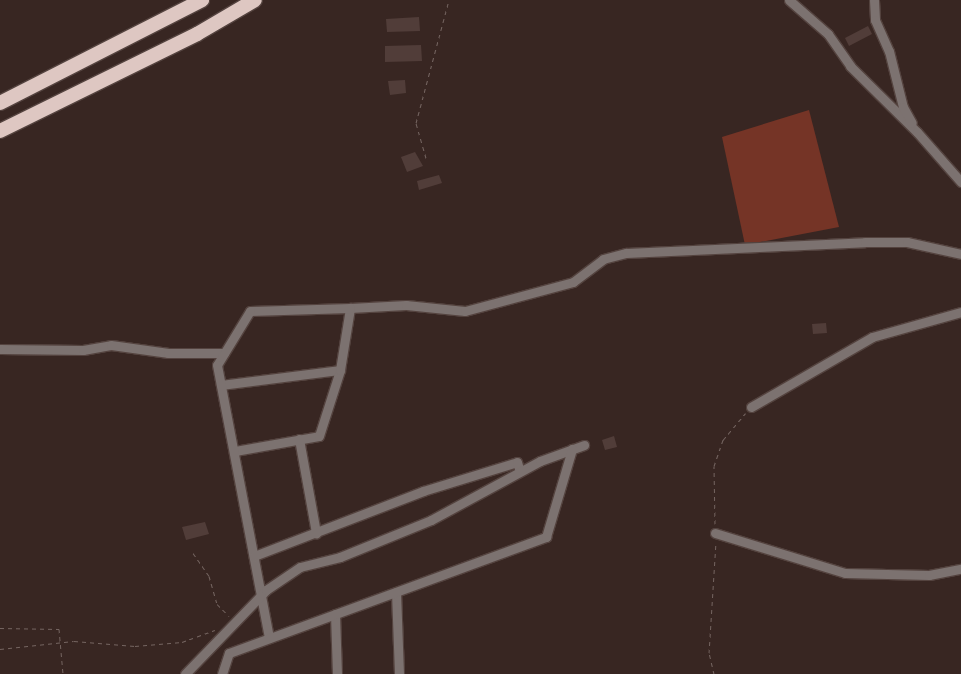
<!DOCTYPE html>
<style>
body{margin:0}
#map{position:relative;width:961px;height:674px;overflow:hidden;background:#382622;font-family:"Archivo Narrow",sans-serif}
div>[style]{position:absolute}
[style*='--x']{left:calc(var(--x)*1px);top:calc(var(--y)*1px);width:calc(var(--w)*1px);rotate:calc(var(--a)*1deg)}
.green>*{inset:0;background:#753426}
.building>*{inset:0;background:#513d39}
.path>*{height:1px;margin-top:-0.5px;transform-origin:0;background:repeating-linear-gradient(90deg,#746460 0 4px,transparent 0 8px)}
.roads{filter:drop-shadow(1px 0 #54433f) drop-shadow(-1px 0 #54433f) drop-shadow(0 1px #54433f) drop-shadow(0 -1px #54433f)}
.minor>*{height:9px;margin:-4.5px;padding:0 4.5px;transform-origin:4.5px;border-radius:4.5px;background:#7c7270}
.trunk>*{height:14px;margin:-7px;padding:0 7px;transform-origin:7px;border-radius:7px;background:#dec7c2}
span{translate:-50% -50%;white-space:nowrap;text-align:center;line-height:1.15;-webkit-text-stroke:4px #2e1c18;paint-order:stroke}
</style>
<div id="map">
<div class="green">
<i style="clip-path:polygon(809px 110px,839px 227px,745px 245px,722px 137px)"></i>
</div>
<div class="building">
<i style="clip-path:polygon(419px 17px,420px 31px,387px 32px,386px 19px)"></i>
<i style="clip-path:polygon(868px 26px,872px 34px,849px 46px,845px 38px)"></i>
<i style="clip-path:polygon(421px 45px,422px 61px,385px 62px,385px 46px)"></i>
<i style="clip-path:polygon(405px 80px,406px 93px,390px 95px,388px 81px)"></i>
<i style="clip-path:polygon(415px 152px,423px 166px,407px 172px,401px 157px)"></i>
<i style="clip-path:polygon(439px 175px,442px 183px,419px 190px,417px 181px)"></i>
<i style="clip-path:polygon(826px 323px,827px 333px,813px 334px,812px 324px)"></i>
<i style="clip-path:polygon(614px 436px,617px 447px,605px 450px,602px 440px)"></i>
<i style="clip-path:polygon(205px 522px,209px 534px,186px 540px,182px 527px)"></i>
</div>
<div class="path">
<i style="--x:426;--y:158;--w:36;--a:-106"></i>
<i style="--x:416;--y:123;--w:127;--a:-75"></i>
<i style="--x:715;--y:524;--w:58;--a:-91"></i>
<i style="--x:714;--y:466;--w:28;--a:-71"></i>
<i style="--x:723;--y:440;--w:35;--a:-50"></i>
<i style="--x:193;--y:553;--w:28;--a:55"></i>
<i style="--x:209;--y:576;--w:29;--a:74"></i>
<i style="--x:217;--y:604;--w:17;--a:45"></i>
<i style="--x:0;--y:628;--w:59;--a:1"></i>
<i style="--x:59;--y:629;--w:45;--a:84.9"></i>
<i style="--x:0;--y:649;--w:74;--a:-6.2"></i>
<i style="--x:74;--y:641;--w:61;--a:4.7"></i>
<i style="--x:135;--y:646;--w:47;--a:-4.9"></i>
<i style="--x:182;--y:642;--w:35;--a:-20"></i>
<i style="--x:714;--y:674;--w:22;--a:-103"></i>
<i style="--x:709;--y:653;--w:110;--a:-86.4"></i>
</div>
<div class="roads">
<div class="minor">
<i style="--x:789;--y:0;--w:52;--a:41.1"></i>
<i style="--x:828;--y:34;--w:39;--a:55"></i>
<i style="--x:850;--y:66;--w:94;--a:44.6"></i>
<i style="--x:917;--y:132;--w:67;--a:48.7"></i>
<i style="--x:874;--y:0;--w:20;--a:87"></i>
<i style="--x:875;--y:20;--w:34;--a:66"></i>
<i style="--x:889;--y:51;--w:58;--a:76"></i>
<i style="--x:903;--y:107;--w:18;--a:61"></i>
<i style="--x:350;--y:308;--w:56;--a:-3.1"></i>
<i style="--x:406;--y:305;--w:59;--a:5.8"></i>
<i style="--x:465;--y:311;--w:112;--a:-15"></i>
<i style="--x:573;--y:282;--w:38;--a:-37"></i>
<i style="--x:603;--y:259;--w:24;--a:-15"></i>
<i style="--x:626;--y:253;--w:239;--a:-2.6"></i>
<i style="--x:865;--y:242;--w:42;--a:0"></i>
<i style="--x:907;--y:242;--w:55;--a:12.5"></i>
<i style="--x:0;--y:349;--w:83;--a:0.7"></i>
<i style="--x:83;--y:350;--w:28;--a:-10"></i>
<i style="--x:111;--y:345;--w:58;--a:8"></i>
<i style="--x:168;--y:353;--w:56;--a:0"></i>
<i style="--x:221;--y:385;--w:120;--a:-7.2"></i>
<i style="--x:751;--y:407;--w:140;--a:-30"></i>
<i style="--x:872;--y:337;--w:92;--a:-15.7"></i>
<i style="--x:299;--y:439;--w:96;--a:79.7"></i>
<i style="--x:235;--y:451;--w:85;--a:-10.1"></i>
<i style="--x:319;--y:436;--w:69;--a:-72.3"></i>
<i style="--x:340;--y:370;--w:63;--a:-80.8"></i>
<i style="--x:350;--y:308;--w:100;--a:178.3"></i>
<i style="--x:250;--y:311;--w:63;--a:121.4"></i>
<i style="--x:217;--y:365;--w:278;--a:79.2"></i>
<i style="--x:715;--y:533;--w:136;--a:17.1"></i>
<i style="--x:845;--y:573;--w:84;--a:1.4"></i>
<i style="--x:929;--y:575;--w:33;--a:-11"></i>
<i style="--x:254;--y:556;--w:181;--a:-21"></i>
<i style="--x:423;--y:491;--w:98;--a:-17.1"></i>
<i style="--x:517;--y:462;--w:10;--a:73"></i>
<i style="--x:396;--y:592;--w:82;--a:87.9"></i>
<i style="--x:335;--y:614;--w:60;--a:88.1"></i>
<i style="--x:185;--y:674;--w:117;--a:-46"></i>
<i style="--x:266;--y:590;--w:41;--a:-34.1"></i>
<i style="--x:300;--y:567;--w:41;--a:-14"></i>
<i style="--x:340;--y:557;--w:98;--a:-22.1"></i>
<i style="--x:431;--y:520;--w:124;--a:-28.4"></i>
<i style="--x:540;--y:461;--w:47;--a:-20"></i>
<i style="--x:222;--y:674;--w:22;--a:-72"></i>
<i style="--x:229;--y:653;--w:338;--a:-20.1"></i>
<i style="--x:546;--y:537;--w:92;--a:-73.5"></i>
</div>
<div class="trunk">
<i style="--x:0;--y:103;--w:227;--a:-27"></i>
<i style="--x:0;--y:131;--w:220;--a:-26.2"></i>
<i style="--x:197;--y:34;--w:67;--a:-30.4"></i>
</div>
</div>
</div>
